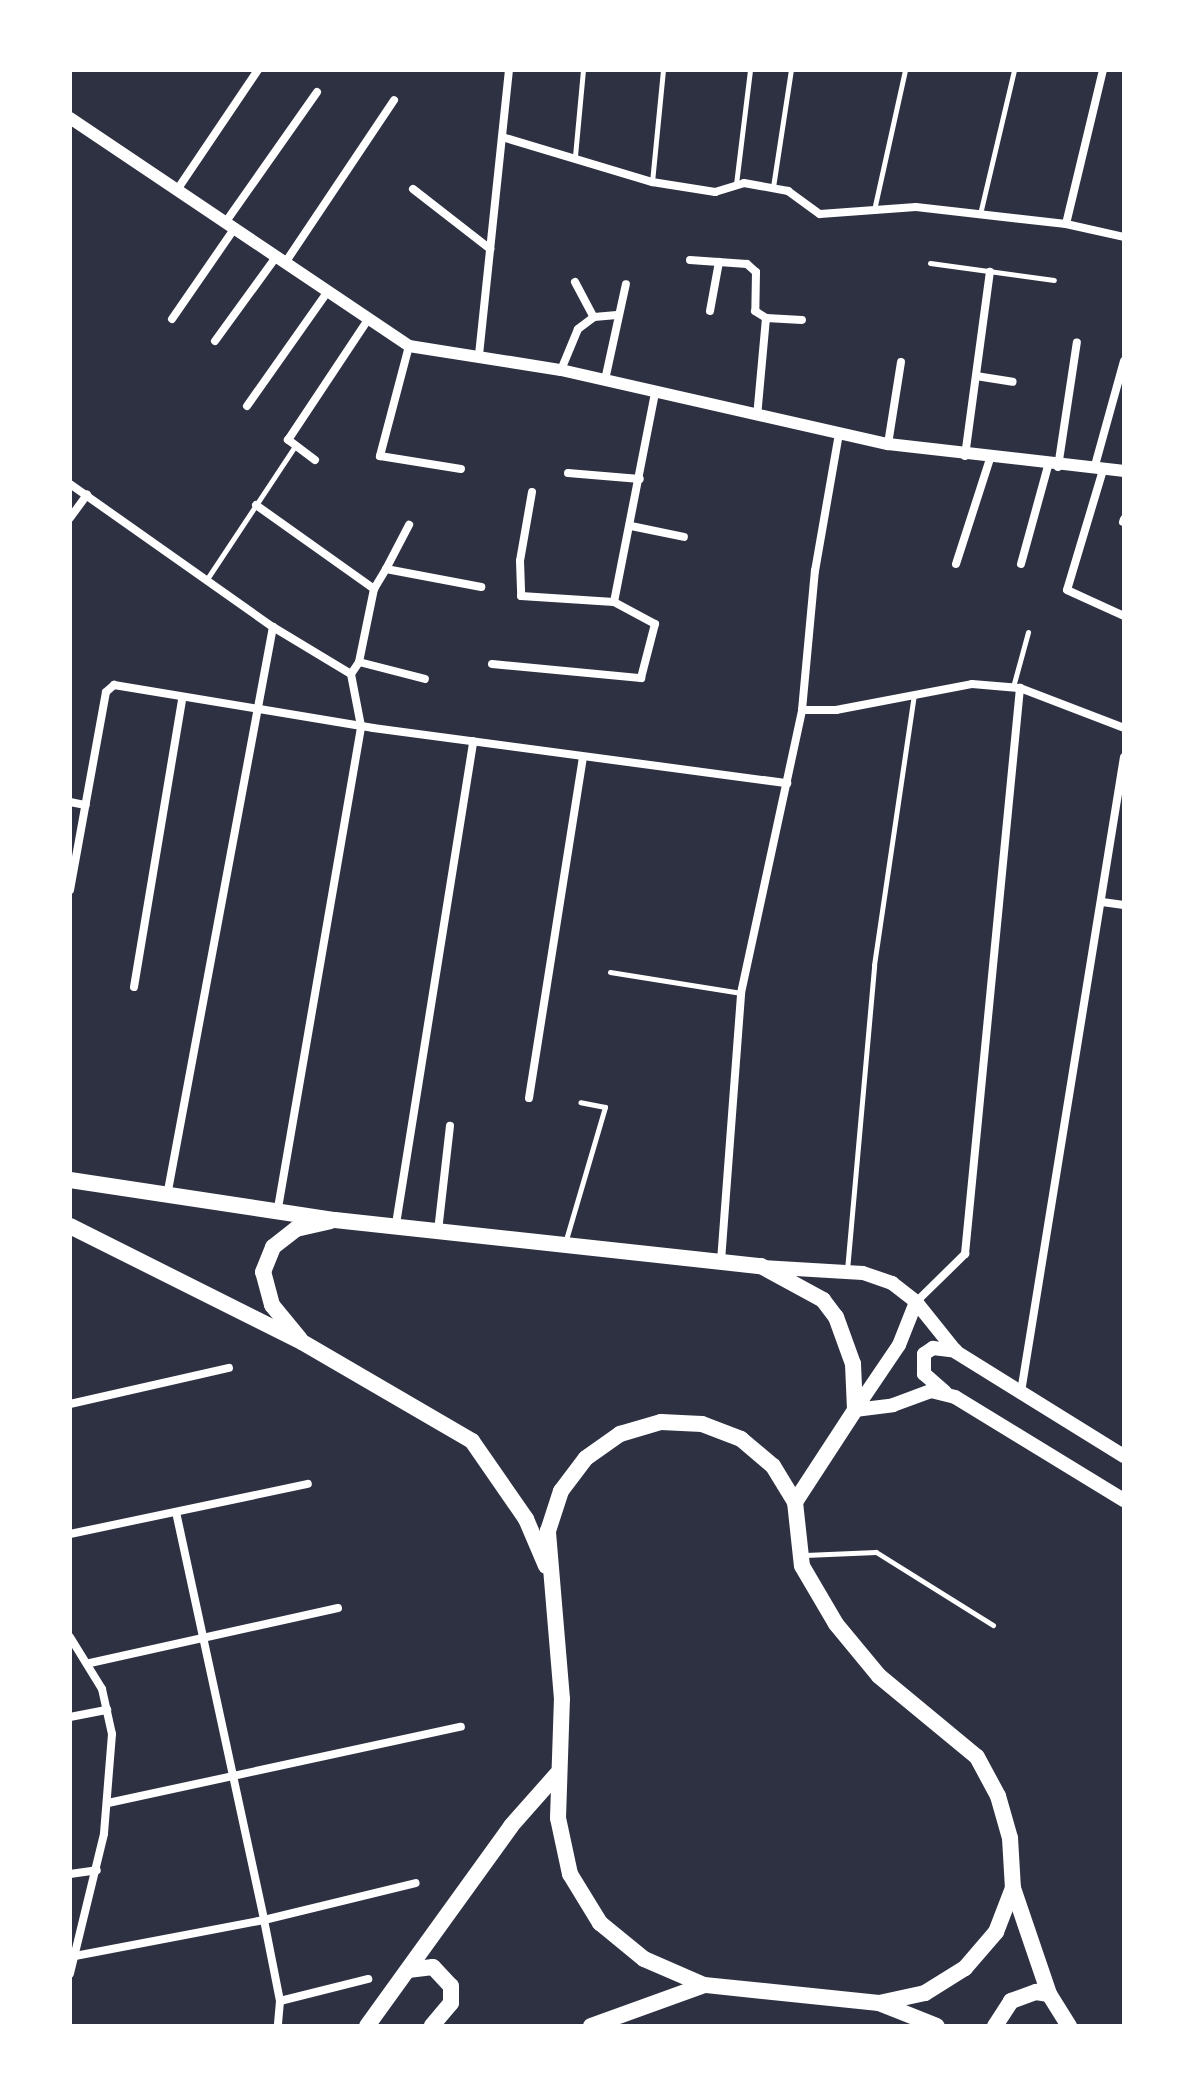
<!DOCTYPE html>
<style>
body{margin:0}
#map{position:relative;width:1194px;height:2096px;overflow:hidden;background:#2d3142;font-family:Lato,sans-serif}
div>[style]{position:absolute}
[style*='--x']{left:calc(var(--x)*1px);top:calc(var(--y)*1px);width:calc(var(--w)*1px);rotate:calc(var(--a)*1deg)}
.service>*{height:5px;margin:-2.5px;padding:0 2.5px;transform-origin:2.5px;border-radius:2.5px;background:#fff}
.minor>*{height:8px;margin:-4px;padding:0 4px;transform-origin:4px;border-radius:4px;background:#fff}
.tertiary>*{height:12px;margin:-6px;padding:0 6px;transform-origin:6px;border-radius:6px;background:#fff}
.secondary>*{height:14px;margin:-7px;padding:0 7px;transform-origin:7px;border-radius:7px;background:#fff}
.primary>*{height:16px;margin:-8px;padding:0 8px;transform-origin:8px;border-radius:8px;background:#fff}
span{translate:-50% -50%;white-space:nowrap;text-align:center;line-height:1.15;-webkit-text-stroke:6px #fff;paint-order:stroke}
.frame{position:absolute;inset:0;border:72px solid #fff;pointer-events:none}
</style>
<div id="map">
<div class="service">
<i style="--x:575;--y:156;--w:86;--a:-84.7"></i>
<i style="--x:652;--y:182;--w:113;--a:-84.4"></i>
<i style="--x:736;--y:184;--w:115;--a:-83"></i>
<i style="--x:773;--y:187;--w:118;--a:-81.3"></i>
<i style="--x:874;--y:210;--w:143;--a:-77.5"></i>
<i style="--x:980;--y:214;--w:148;--a:-76.7"></i>
<i style="--x:930;--y:263;--w:125;--a:7.8"></i>
<i style="--x:207;--y:579;--w:159;--a:-56.5"></i>
<i style="--x:1013;--y:687;--w:57;--a:-74.7"></i>
<i style="--x:610;--y:972;--w:133;--a:9.1"></i>
<i style="--x:565;--y:1243;--w:142;--a:-73.6"></i>
<i style="--x:605;--y:1107;--w:25;--a:-169"></i>
<i style="--x:847;--y:1270;--w:306;--a:-84.9"></i>
<i style="--x:874;--y:965;--w:273;--a:-81.6"></i>
<i style="--x:805;--y:1555;--w:71;--a:-2.4"></i>
<i style="--x:876;--y:1552;--w:138;--a:32"></i>
</div>
<div class="minor">
<i style="--x:502;--y:137;--w:157;--a:16.7"></i>
<i style="--x:652;--y:182;--w:64;--a:9"></i>
<i style="--x:715;--y:192;--w:30;--a:-17"></i>
<i style="--x:744;--y:183;--w:45;--a:10.3"></i>
<i style="--x:788;--y:191;--w:39;--a:36"></i>
<i style="--x:820;--y:214;--w:96;--a:-4.2"></i>
<i style="--x:916;--y:207;--w:151;--a:6.5"></i>
<i style="--x:1066;--y:224;--w:59;--a:12.6"></i>
<i style="--x:413;--y:189;--w:98;--a:37.9"></i>
<i style="--x:177;--y:190;--w:145;--a:-56"></i>
<i style="--x:225;--y:223;--w:160;--a:-54.9"></i>
<i style="--x:1066;--y:224;--w:158;--a:-76.5"></i>
<i style="--x:690;--y:260;--w:57;--a:4"></i>
<i style="--x:747;--y:264;--w:12;--a:42"></i>
<i style="--x:756;--y:272;--w:39;--a:91"></i>
<i style="--x:755;--y:311;--w:13;--a:32"></i>
<i style="--x:766;--y:318;--w:98;--a:95.2"></i>
<i style="--x:285;--y:263;--w:196;--a:-56.2"></i>
<i style="--x:575;--y:282;--w:40;--a:62"></i>
<i style="--x:710;--y:311;--w:50;--a:-79.6"></i>
<i style="--x:766;--y:318;--w:36;--a:3"></i>
<i style="--x:172;--y:319;--w:109;--a:-55.4"></i>
<i style="--x:215;--y:341;--w:104;--a:-54"></i>
<i style="--x:409;--y:346;--w:114;--a:104.8"></i>
<i style="--x:380;--y:456;--w:82;--a:9.1"></i>
<i style="--x:479;--y:355;--w:287;--a:-84"></i>
<i style="--x:561;--y:370;--w:44;--a:-67.5"></i>
<i style="--x:578;--y:329;--w:20;--a:-37"></i>
<i style="--x:594;--y:317;--w:23;--a:-5"></i>
<i style="--x:976;--y:376;--w:37;--a:9"></i>
<i style="--x:605;--y:380;--w:98;--a:-77.7"></i>
<i style="--x:247;--y:406;--w:141;--a:-54.8"></i>
<i style="--x:888;--y:444;--w:83;--a:-81"></i>
<i style="--x:965;--y:456;--w:186;--a:-82.3"></i>
<i style="--x:315;--y:460;--w:34;--a:-143"></i>
<i style="--x:288;--y:440;--w:146;--a:-56.4"></i>
<i style="--x:1058;--y:467;--w:126;--a:-81.4"></i>
<i style="--x:1094;--y:469;--w:112;--a:-74.5"></i>
<i style="--x:1103;--y:470;--w:125;--a:106.7"></i>
<i style="--x:1067;--y:590;--w:63;--a:24.5"></i>
<i style="--x:568;--y:473;--w:72;--a:4.8"></i>
<i style="--x:70;--y:484;--w:248;--a:35.2"></i>
<i style="--x:273;--y:627;--w:91;--a:31.1"></i>
<i style="--x:532;--y:492;--w:70;--a:99.9"></i>
<i style="--x:520;--y:561;--w:35;--a:88"></i>
<i style="--x:521;--y:596;--w:93;--a:3.7"></i>
<i style="--x:256;--y:505;--w:145;--a:35.4"></i>
<i style="--x:70;--y:518;--w:29;--a:-54"></i>
<i style="--x:1123;--y:522;--w:3;--a:-72"></i>
<i style="--x:631;--y:526;--w:54;--a:11.7"></i>
<i style="--x:956;--y:564;--w:110;--a:-72.1"></i>
<i style="--x:1021;--y:564;--w:102;--a:-74.6"></i>
<i style="--x:386;--y:569;--w:50;--a:-62.4"></i>
<i style="--x:614;--y:602;--w:213;--a:-78.9"></i>
<i style="--x:359;--y:662;--w:68;--a:14.4"></i>
<i style="--x:492;--y:664;--w:150;--a:5.4"></i>
<i style="--x:641;--y:678;--w:56;--a:-75.5"></i>
<i style="--x:655;--y:624;--w:47;--a:-151.8"></i>
<i style="--x:351;--y:674;--w:14;--a:-56"></i>
<i style="--x:359;--y:662;--w:75;--a:-78.4"></i>
<i style="--x:374;--y:589;--w:23;--a:-59"></i>
<i style="--x:386;--y:569;--w:97;--a:10.7"></i>
<i style="--x:802;--y:710;--w:34;--a:0"></i>
<i style="--x:836;--y:710;--w:138;--a:-10.8"></i>
<i style="--x:972;--y:684;--w:48;--a:4.8"></i>
<i style="--x:1020;--y:688;--w:111;--a:21"></i>
<i style="--x:70;--y:802;--w:16;--a:11"></i>
<i style="--x:70;--y:890;--w:201;--a:-79.7"></i>
<i style="--x:106;--y:692;--w:11;--a:-41"></i>
<i style="--x:114;--y:685;--w:263;--a:9.4"></i>
<i style="--x:373;--y:728;--w:418;--a:7.6"></i>
<i style="--x:1102;--y:902;--w:22;--a:8"></i>
<i style="--x:134;--y:987;--w:292;--a:-80.5"></i>
<i style="--x:529;--y:1098;--w:344;--a:-81"></i>
<i style="--x:167;--y:1196;--w:579;--a:-79.45"></i>
<i style="--x:278;--y:1208;--w:489;--a:-80.2"></i>
<i style="--x:361;--y:726;--w:53;--a:-100.9"></i>
<i style="--x:396;--y:1224;--w:489;--a:-80.9"></i>
<i style="--x:438;--y:1231;--w:106;--a:-83.5"></i>
<i style="--x:721;--y:1261;--w:269;--a:-85.7"></i>
<i style="--x:741;--y:993;--w:289;--a:-77.8"></i>
<i style="--x:802;--y:710;--w:140;--a:-84.7"></i>
<i style="--x:815;--y:571;--w:139;--a:-80.1"></i>
<i style="--x:916;--y:1302;--w:69;--a:-44.4"></i>
<i style="--x:965;--y:1254;--w:569;--a:-84.45"></i>
<i style="--x:1021;--y:1392;--w:643;--a:-80.79"></i>
<i style="--x:70;--y:1404;--w:163;--a:-12.8"></i>
<i style="--x:176;--y:1512;--w:417;--a:77.8"></i>
<i style="--x:264;--y:1920;--w:83;--a:78.8"></i>
<i style="--x:280;--y:2001;--w:25;--a:95"></i>
<i style="--x:70;--y:1534;--w:243;--a:-11.9"></i>
<i style="--x:70;--y:1637;--w:61;--a:58.4"></i>
<i style="--x:102;--y:1689;--w:46;--a:77.5"></i>
<i style="--x:112;--y:1734;--w:100;--a:94.6"></i>
<i style="--x:104;--y:1834;--w:144;--a:103.7"></i>
<i style="--x:90;--y:1663;--w:254;--a:-12.5"></i>
<i style="--x:70;--y:1717;--w:38;--a:-11"></i>
<i style="--x:108;--y:1803;--w:361;--a:-12.2"></i>
<i style="--x:70;--y:1874;--w:27;--a:-8"></i>
<i style="--x:75;--y:1956;--w:192;--a:-10.8"></i>
<i style="--x:264;--y:1920;--w:156;--a:-13.7"></i>
<i style="--x:280;--y:2001;--w:91;--a:-14"></i>
</div>
<div class="tertiary">
<i style="--x:70;--y:118;--w:409;--a:33.9"></i>
<i style="--x:409;--y:346;--w:154;--a:9"></i>
<i style="--x:561;--y:370;--w:335;--a:12.8"></i>
<i style="--x:888;--y:444;--w:238;--a:6.5"></i>
</div>
<div class="secondary">
<i style="--x:762;--y:1267;--w:101;--a:3.4"></i>
<i style="--x:863;--y:1273;--w:31;--a:19"></i>
<i style="--x:892;--y:1283;--w:31;--a:38"></i>
<i style="--x:916;--y:1302;--w:64;--a:51.3"></i>
<i style="--x:956;--y:1352;--w:198;--a:31.8"></i>
<i style="--x:945;--y:1392;--w:28;--a:-139"></i>
<i style="--x:924;--y:1374;--w:20;--a:-90"></i>
<i style="--x:924;--y:1354;--w:11;--a:-34"></i>
<i style="--x:933;--y:1348;--w:23;--a:7"></i>
<i style="--x:855;--y:1410;--w:38;--a:-7"></i>
<i style="--x:893;--y:1405;--w:40;--a:-20.2"></i>
<i style="--x:931;--y:1391;--w:25;--a:14"></i>
<i style="--x:955;--y:1397;--w:198;--a:31.4"></i>
<i style="--x:855;--y:1410;--w:78;--a:-55.9"></i>
<i style="--x:899;--y:1345;--w:46;--a:-68.4"></i>
</div>
<div class="primary">
<i style="--x:70;--y:1180;--w:268;--a:8.6"></i>
<i style="--x:335;--y:1220;--w:428;--a:6.2"></i>
<i style="--x:761;--y:1266;--w:71;--a:28.7"></i>
<i style="--x:823;--y:1300;--w:21;--a:53"></i>
<i style="--x:836;--y:1317;--w:50;--a:70.1"></i>
<i style="--x:853;--y:1364;--w:46;--a:87.5"></i>
<i style="--x:855;--y:1410;--w:110;--a:123.1"></i>
<i style="--x:70;--y:1226;--w:259;--a:26.6"></i>
<i style="--x:302;--y:1342;--w:197;--a:30.2"></i>
<i style="--x:472;--y:1441;--w:95;--a:55.3"></i>
<i style="--x:526;--y:1519;--w:51;--a:66.9"></i>
<i style="--x:300;--y:1339;--w:44;--a:-129.5"></i>
<i style="--x:272;--y:1305;--w:34;--a:-105"></i>
<i style="--x:263;--y:1272;--w:27;--a:-68"></i>
<i style="--x:273;--y:1247;--w:29;--a:-38"></i>
<i style="--x:296;--y:1229;--w:35;--a:-13"></i>
<i style="--x:661;--y:1422;--w:41;--a:2.8"></i>
<i style="--x:702;--y:1424;--w:42;--a:21"></i>
<i style="--x:741;--y:1439;--w:42;--a:40.2"></i>
<i style="--x:773;--y:1466;--w:42;--a:58.6"></i>
<i style="--x:795;--y:1502;--w:64;--a:83.8"></i>
<i style="--x:802;--y:1566;--w:67;--a:59.6"></i>
<i style="--x:836;--y:1624;--w:67;--a:50.4"></i>
<i style="--x:879;--y:1676;--w:127;--a:39.6"></i>
<i style="--x:977;--y:1757;--w:44;--a:61.7"></i>
<i style="--x:998;--y:1796;--w:44;--a:74.1"></i>
<i style="--x:1010;--y:1838;--w:50;--a:86.6"></i>
<i style="--x:1013;--y:1888;--w:47;--a:111.1"></i>
<i style="--x:996;--y:1932;--w:48;--a:130.7"></i>
<i style="--x:965;--y:1968;--w:47;--a:148"></i>
<i style="--x:925;--y:1993;--w:47;--a:167.7"></i>
<i style="--x:879;--y:2003;--w:176;--a:-174.1"></i>
<i style="--x:704;--y:1985;--w:65;--a:-156.6"></i>
<i style="--x:644;--y:1959;--w:57;--a:-140.7"></i>
<i style="--x:600;--y:1923;--w:57;--a:-121.5"></i>
<i style="--x:570;--y:1874;--w:57;--a:-102.1"></i>
<i style="--x:558;--y:1818;--w:119;--a:-88.1"></i>
<i style="--x:562;--y:1699;--w:169;--a:-94.8"></i>
<i style="--x:548;--y:1531;--w:42;--a:-72"></i>
<i style="--x:561;--y:1491;--w:41;--a:-52.9"></i>
<i style="--x:586;--y:1458;--w:42;--a:-35.2"></i>
<i style="--x:620;--y:1434;--w:43;--a:-16.3"></i>
<i style="--x:1013;--y:1888;--w:112;--a:71.2"></i>
<i style="--x:1049;--y:1994;--w:38;--a:58"></i>
<i style="--x:408;--y:1970;--w:25;--a:-7"></i>
<i style="--x:433;--y:1967;--w:26;--a:47"></i>
<i style="--x:451;--y:1986;--w:17;--a:90"></i>
<i style="--x:451;--y:2003;--w:30;--a:130"></i>
<i style="--x:879;--y:2003;--w:62;--a:21.6"></i>
<i style="--x:367;--y:2026;--w:246;--a:-54.2"></i>
<i style="--x:511;--y:1826;--w:69;--a:-48.5"></i>
<i style="--x:591;--y:2026;--w:120;--a:-19.9"></i>
<i style="--x:995;--y:2026;--w:30;--a:-57"></i>
<i style="--x:1011;--y:2001;--w:27;--a:-20"></i>
<i style="--x:1036;--y:1992;--w:13;--a:9"></i>
</div>
<div class="frame"></div>
</div>
